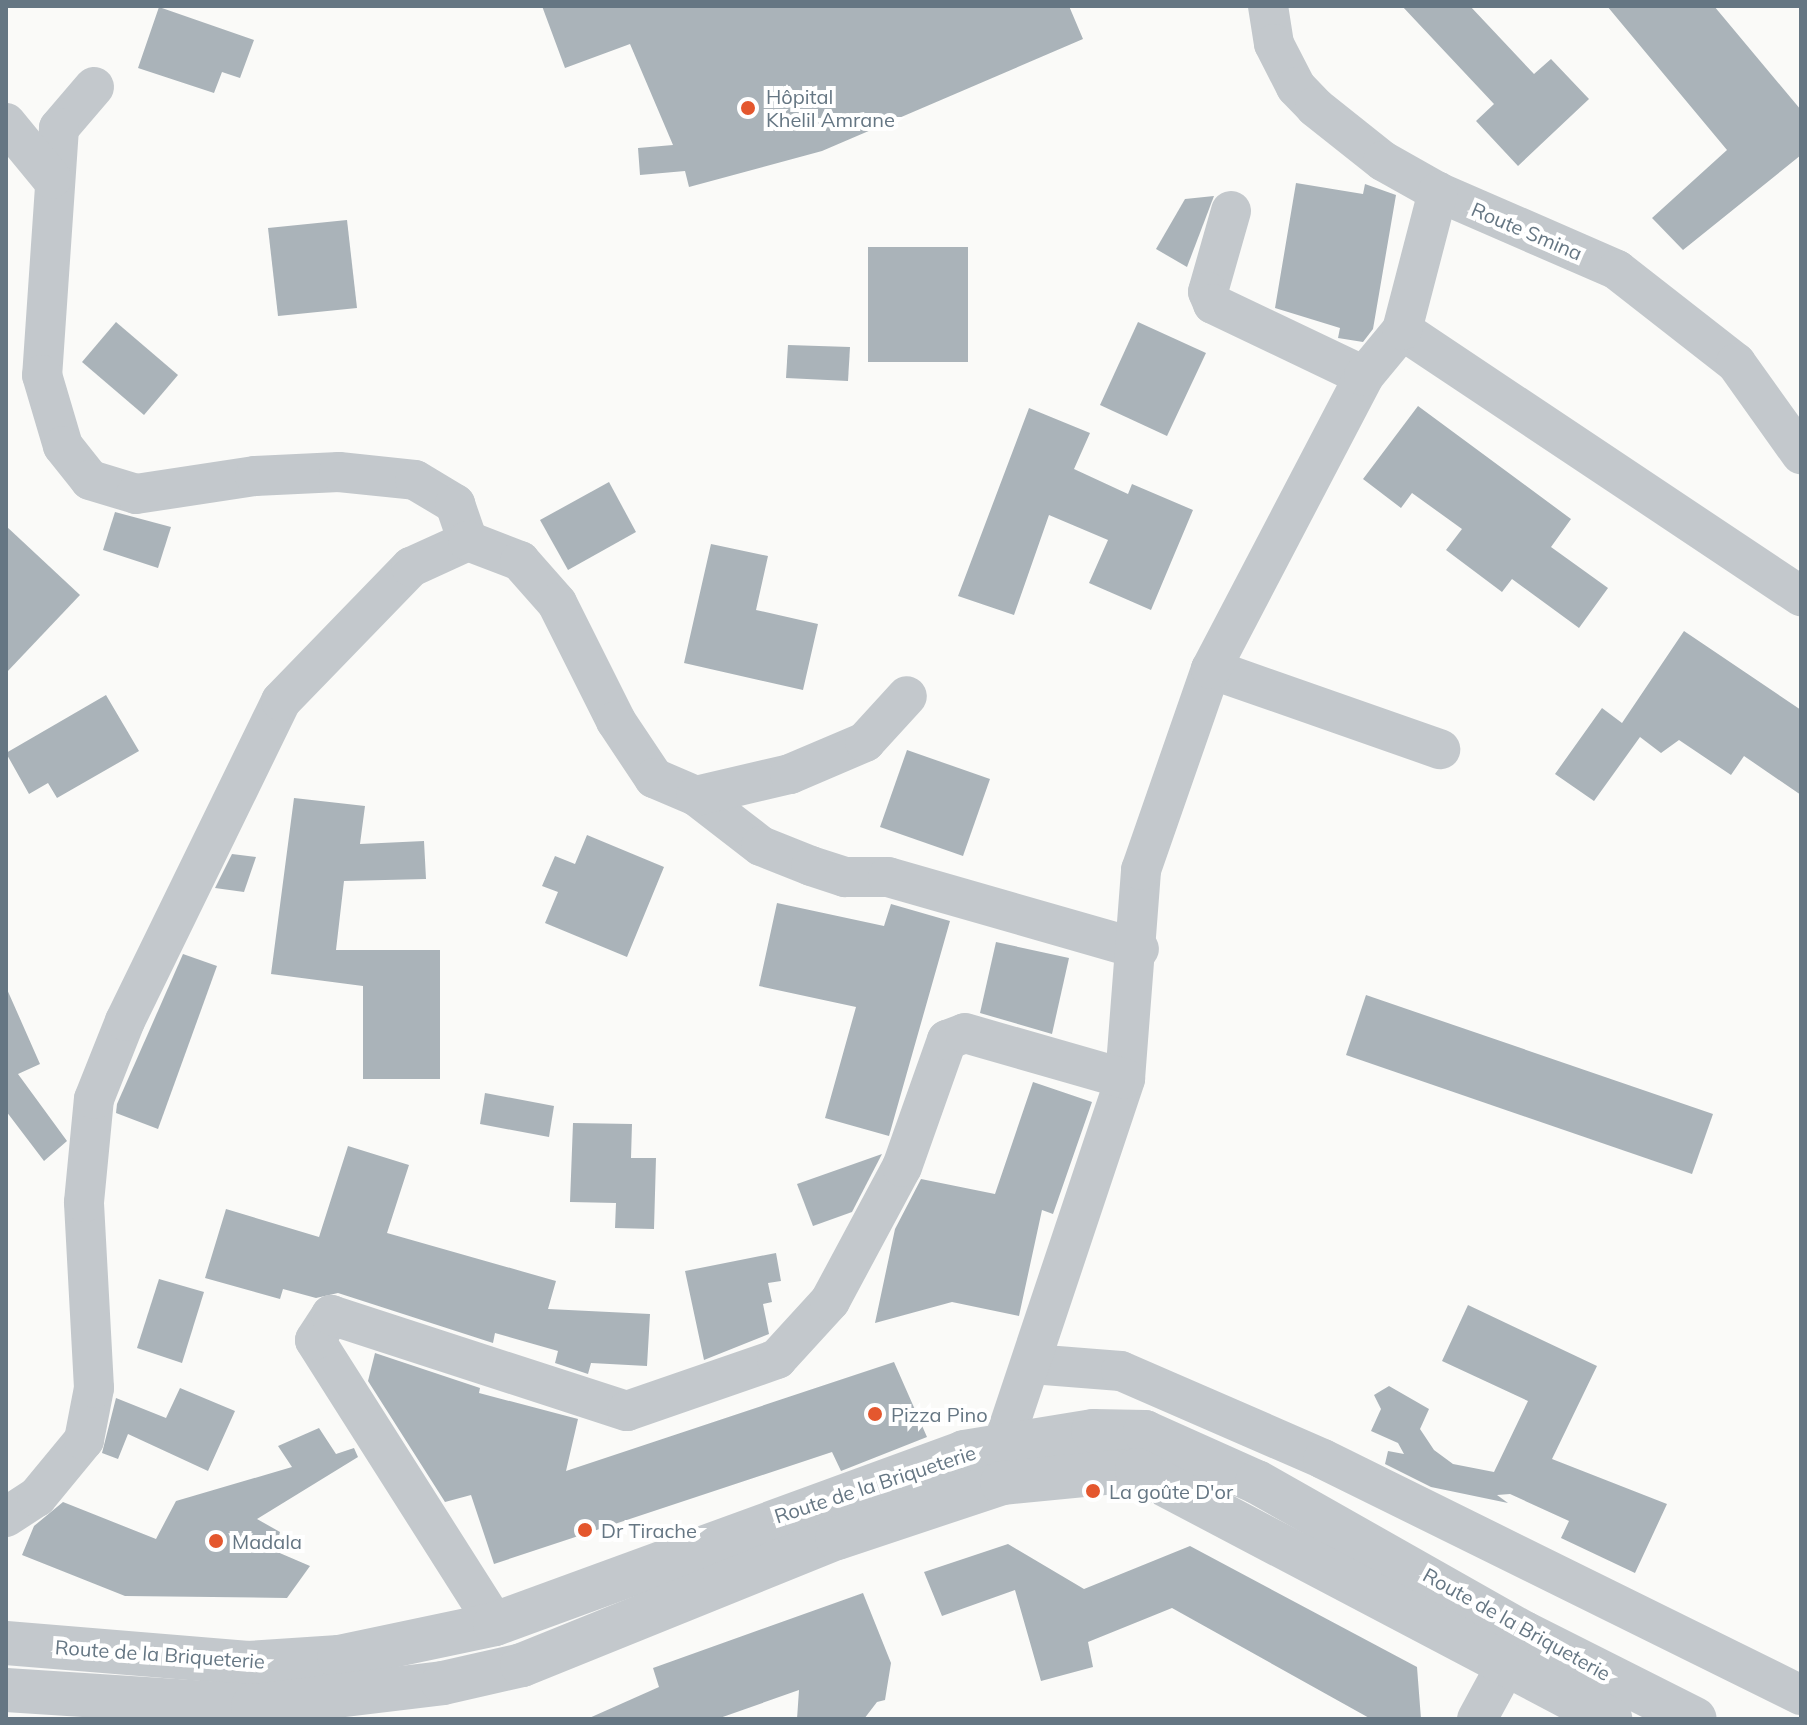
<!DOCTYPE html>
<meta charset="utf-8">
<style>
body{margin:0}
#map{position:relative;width:1807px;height:1725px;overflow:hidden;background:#fafaf8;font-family:Mulish,sans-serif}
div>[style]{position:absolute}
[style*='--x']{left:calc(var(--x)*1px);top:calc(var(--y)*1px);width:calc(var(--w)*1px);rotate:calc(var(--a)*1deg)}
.building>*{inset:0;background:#aab3b9}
.minor>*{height:40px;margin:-20px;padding:0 20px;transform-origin:20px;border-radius:20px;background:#c3c8cc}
.tertiary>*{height:44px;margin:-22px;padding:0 22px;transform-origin:22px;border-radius:22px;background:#c3c8cc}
.dots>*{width:22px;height:22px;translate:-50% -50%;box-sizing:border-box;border:4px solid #fff;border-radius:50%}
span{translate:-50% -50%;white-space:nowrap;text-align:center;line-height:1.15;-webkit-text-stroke:8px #fff;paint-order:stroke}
.poi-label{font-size:20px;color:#657683}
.left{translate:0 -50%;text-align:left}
.street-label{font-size:20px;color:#657683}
.frame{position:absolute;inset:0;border:8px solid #657683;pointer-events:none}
</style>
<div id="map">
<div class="building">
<i style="clip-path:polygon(542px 6px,1069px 6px,1083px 39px,822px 151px,689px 187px,685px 171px,640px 175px,638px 148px,673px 145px,630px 44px,565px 68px)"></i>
<i style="clip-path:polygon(1402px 6px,1470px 6px,1534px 74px,1551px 59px,1589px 99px,1518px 166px,1476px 121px,1494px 104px)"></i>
<i style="clip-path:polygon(1607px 6px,1714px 6px,1801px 110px,1801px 155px,1683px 250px,1652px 218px,1727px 150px)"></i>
<i style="clip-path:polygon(159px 7px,254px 40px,240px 78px,222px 72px,214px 93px,138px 68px)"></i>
<i style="clip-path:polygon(1296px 183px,1363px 194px,1365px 184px,1396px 195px,1373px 329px,1363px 342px,1338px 338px,1340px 328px,1275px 308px)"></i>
<i style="clip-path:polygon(1214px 196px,1187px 267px,1156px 249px,1185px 199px)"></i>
<i style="clip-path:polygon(347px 220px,357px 308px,278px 316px,268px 228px)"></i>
<i style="clip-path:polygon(868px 247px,968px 247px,968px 362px,868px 362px)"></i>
<i style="clip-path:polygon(116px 322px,178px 375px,144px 415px,82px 362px)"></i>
<i style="clip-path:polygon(1138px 322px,1206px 353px,1167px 436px,1100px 405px)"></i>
<i style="clip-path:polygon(788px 345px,850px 347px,848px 381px,786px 378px)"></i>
<i style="clip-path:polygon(1418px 406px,1571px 519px,1551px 547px,1608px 588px,1579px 628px,1512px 579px,1502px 592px,1446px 550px,1462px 529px,1412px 493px,1401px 508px,1363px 479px)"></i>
<i style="clip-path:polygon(1029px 408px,1090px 433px,1074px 469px,1128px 494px,1132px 484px,1193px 510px,1151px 610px,1089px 583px,1108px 540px,1049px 515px,1014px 615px,958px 596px)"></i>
<i style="clip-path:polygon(609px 482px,636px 532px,568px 570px,540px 520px)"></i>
<i style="clip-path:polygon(115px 512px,171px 527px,158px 568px,103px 550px)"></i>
<i style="clip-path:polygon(6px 526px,80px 595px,6px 673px)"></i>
<i style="clip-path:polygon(711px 544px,768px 556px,756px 610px,818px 624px,803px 690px,684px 663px)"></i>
<i style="clip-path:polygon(1684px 631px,1801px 710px,1801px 795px,1744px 756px,1731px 775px,1679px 740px,1661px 753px,1640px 737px,1594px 801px,1555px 774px,1602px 708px,1622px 723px)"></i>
<i style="clip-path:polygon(106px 695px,139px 751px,57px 798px,48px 783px,29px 794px,6px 753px)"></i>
<i style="clip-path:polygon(907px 750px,990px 779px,963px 856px,880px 827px)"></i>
<i style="clip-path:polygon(294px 798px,365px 806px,360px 844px,424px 841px,426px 879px,344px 881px,336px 950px,440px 950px,440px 1079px,363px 1079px,363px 986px,271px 974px)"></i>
<i style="clip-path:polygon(587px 835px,664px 867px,627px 957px,545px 923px,558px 892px,542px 886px,555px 856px,575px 864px)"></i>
<i style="clip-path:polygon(232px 854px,256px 857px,244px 892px,215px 888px)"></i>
<i style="clip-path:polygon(777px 903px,884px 926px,891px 904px,950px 921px,889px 1136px,825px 1118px,856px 1007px,759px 986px)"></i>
<i style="clip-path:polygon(996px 942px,1069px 958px,1052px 1034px,980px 1013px)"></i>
<i style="clip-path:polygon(183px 954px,217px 966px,158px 1129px,116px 1113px,117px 1104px)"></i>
<i style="clip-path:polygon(6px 987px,40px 1064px,18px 1074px,67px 1141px,44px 1161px,6px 1111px)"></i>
<i style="clip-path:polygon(1366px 995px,1713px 1114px,1692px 1174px,1346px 1055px)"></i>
<i style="clip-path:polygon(1033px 1082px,1092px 1102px,1053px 1214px,1042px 1210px,1019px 1316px,952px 1302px,875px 1323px,895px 1229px,921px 1179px,995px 1194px)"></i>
<i style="clip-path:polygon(485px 1093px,554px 1106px,549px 1137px,480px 1124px)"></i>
<i style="clip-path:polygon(573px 1123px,632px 1124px,631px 1158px,656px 1158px,654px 1229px,615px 1228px,616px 1203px,570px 1202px)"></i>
<i style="clip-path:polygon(348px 1146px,409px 1165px,387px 1233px,556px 1281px,548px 1309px,650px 1314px,647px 1366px,591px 1363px,588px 1374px,555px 1363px,558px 1351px,495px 1333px,493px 1343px,338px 1293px,316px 1298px,283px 1289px,280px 1299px,205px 1278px,226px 1209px,319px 1237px)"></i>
<i style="clip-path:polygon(882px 1154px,852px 1212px,813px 1226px,797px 1184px)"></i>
<i style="clip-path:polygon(776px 1253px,781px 1281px,768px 1283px,772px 1302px,763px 1304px,769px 1334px,704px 1360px,685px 1271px)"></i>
<i style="clip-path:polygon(159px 1279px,204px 1292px,182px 1363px,137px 1348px)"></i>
<i style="clip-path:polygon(1468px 1305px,1597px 1366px,1552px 1459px,1667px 1504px,1635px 1573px,1561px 1538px,1569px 1521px,1510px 1494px,1497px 1495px,1508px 1503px,1431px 1487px,1385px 1464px,1388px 1451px,1404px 1454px,1398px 1443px,1371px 1431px,1381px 1409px,1374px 1395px,1389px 1386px,1429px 1409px,1420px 1429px,1434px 1450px,1453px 1464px,1494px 1472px,1528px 1401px,1442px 1361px)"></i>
<i style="clip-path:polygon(375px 1353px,480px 1388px,479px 1393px,578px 1419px,566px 1471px,894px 1362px,927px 1437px,841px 1471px,832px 1452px,494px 1564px,471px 1495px,445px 1502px,368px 1381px)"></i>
<i style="clip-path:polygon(180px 1388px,235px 1411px,208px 1471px,128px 1434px,118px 1459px,102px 1453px,116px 1398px,166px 1418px)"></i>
<i style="clip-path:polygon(319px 1428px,336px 1454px,354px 1448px,358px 1457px,257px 1519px,280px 1532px,275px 1551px,310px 1566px,287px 1598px,125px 1596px,22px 1555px,34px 1526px,63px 1502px,156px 1539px,176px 1501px,292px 1467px,278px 1446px)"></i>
<i style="clip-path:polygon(1008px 1544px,1084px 1589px,1190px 1546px,1417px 1667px,1421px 1719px,1371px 1719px,1172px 1608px,1088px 1642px,1093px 1667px,1041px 1681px,1015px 1590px,942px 1616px,924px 1572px)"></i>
<i style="clip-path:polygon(863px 1593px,891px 1663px,885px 1700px,877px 1702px,864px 1719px,797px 1719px,799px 1690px,717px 1719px,587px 1719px,659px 1687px,653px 1668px)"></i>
</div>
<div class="minor">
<i style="--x:1268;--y:6;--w:38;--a:81"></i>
<i style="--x:1274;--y:44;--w:48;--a:62.9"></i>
<i style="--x:1296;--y:87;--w:28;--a:46"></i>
<i style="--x:1315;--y:107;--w:87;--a:38.5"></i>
<i style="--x:1383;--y:161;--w:63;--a:29.4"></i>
<i style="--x:1438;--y:192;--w:195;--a:23.5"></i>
<i style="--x:1617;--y:270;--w:151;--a:38"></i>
<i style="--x:1736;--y:363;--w:112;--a:54.5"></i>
<i style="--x:94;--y:87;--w:54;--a:130.5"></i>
<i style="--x:59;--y:128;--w:248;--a:93.9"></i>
<i style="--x:42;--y:375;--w:74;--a:73.5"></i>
<i style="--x:63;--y:446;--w:43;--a:51.5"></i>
<i style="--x:90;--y:480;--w:48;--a:16.9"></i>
<i style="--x:136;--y:494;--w:120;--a:-8.6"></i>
<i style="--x:255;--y:476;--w:84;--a:-2.7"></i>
<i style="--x:339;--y:472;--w:76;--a:6"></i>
<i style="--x:415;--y:480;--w:47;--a:31"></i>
<i style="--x:455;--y:504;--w:39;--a:71"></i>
<i style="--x:6;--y:123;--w:72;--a:50.6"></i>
<i style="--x:1231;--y:211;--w:84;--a:105.9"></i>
<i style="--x:1208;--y:292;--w:13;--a:67"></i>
<i style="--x:1213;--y:304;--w:167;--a:25.5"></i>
<i style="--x:1402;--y:330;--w:480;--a:33.7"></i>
<i style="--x:1211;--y:669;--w:243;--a:19.3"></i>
<i style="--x:696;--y:796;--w:82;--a:37.6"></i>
<i style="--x:761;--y:846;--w:54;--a:21.8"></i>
<i style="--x:811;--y:866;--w:36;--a:18"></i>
<i style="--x:845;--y:877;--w:43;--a:0"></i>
<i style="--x:888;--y:877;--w:261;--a:16"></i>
<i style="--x:1032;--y:1364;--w:89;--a:4.5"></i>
<i style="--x:1121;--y:1371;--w:220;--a:23.5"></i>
<i style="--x:1323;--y:1459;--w:533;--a:26.28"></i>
<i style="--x:1003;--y:1444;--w:385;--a:-71.5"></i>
<i style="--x:1125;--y:1079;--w:210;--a:-85.6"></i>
<i style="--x:1141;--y:870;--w:213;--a:-70.8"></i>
<i style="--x:1211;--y:669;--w:331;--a:-62.4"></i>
<i style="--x:1364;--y:376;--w:60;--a:-50.4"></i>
<i style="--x:1402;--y:330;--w:143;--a:-75.4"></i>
<i style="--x:6;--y:1517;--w:37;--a:-33"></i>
<i style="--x:37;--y:1497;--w:74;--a:-50.5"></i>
<i style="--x:84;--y:1440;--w:53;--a:-79.1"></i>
<i style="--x:94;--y:1388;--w:186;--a:-93.1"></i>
<i style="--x:84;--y:1202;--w:103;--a:-84.5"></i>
<i style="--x:94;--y:1099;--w:84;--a:-68.3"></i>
<i style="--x:125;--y:1021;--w:356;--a:-64"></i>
<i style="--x:281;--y:701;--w:187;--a:-45.9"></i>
<i style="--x:411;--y:567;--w:63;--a:-24.5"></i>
<i style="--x:468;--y:541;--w:56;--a:21"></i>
<i style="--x:520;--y:561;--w:56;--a:48.6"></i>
<i style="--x:557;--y:603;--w:132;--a:63.4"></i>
<i style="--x:616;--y:721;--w:69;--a:56.3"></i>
<i style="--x:654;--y:778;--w:46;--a:23.2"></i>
<i style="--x:696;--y:796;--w:97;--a:-13.2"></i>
<i style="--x:790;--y:774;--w:82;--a:-23.1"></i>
<i style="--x:865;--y:742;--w:62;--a:-47.6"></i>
<i style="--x:495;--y:1624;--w:336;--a:-122.4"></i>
<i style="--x:315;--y:1340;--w:30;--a:-57"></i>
<i style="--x:331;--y:1315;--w:311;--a:18"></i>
<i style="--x:627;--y:1411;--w:159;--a:-19.1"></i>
<i style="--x:777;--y:1359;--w:79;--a:-47.6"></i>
<i style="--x:830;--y:1301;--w:152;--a:-61.8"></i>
<i style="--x:902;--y:1167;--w:135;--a:-70.5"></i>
<i style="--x:947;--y:1040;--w:19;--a:-21"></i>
<i style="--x:965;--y:1033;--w:166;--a:16"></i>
<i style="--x:1477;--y:1719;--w:94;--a:-61.5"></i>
</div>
<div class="tertiary">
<i style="--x:6;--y:1643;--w:243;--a:4.7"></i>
<i style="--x:248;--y:1663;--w:91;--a:-3.8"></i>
<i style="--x:339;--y:1657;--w:159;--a:-11.9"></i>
<i style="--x:495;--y:1624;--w:500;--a:-20.1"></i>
<i style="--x:964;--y:1452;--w:131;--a:-9.2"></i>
<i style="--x:1093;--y:1431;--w:52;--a:1.1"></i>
<i style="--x:1145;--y:1432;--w:123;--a:24.1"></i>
<i style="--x:1257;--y:1482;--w:307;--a:29.5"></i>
<i style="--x:1524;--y:1633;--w:191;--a:26.7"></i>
<i style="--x:6;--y:1690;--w:248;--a:3.7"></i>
<i style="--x:253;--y:1706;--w:191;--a:-6.9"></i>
<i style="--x:443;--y:1683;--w:81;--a:-12.8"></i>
<i style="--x:522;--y:1665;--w:340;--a:-22"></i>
<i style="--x:837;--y:1538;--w:174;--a:-18.4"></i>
<i style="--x:1002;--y:1483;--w:136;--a:-5.5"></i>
<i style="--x:1137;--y:1470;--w:535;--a:27.76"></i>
</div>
<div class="dots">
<i style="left:748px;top:108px;background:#e4572e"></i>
<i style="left:875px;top:1414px;background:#e4572e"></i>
<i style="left:1093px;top:1491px;background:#e4572e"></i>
<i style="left:585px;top:1530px;background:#e4572e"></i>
<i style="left:216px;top:1541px;background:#e4572e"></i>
</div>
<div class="poi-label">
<span class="left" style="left:766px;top:108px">Hôpital<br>Khelil Amrane</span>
<span class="left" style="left:891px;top:1414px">Pizza Pino</span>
<span class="left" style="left:1109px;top:1491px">La goûte D'or</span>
<span class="left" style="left:601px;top:1530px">Dr Tirache</span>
<span class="left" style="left:232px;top:1541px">Madala</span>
</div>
<div class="street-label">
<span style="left:1527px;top:231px;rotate:23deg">Route Smina</span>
<span style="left:875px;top:1484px;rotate:-18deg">Route de la Briqueterie</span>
<span style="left:1517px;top:1624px;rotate:29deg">Route de la Briqueterie</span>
<span style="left:160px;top:1654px;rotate:4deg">Route de la Briqueterie</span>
</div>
<div class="frame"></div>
</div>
